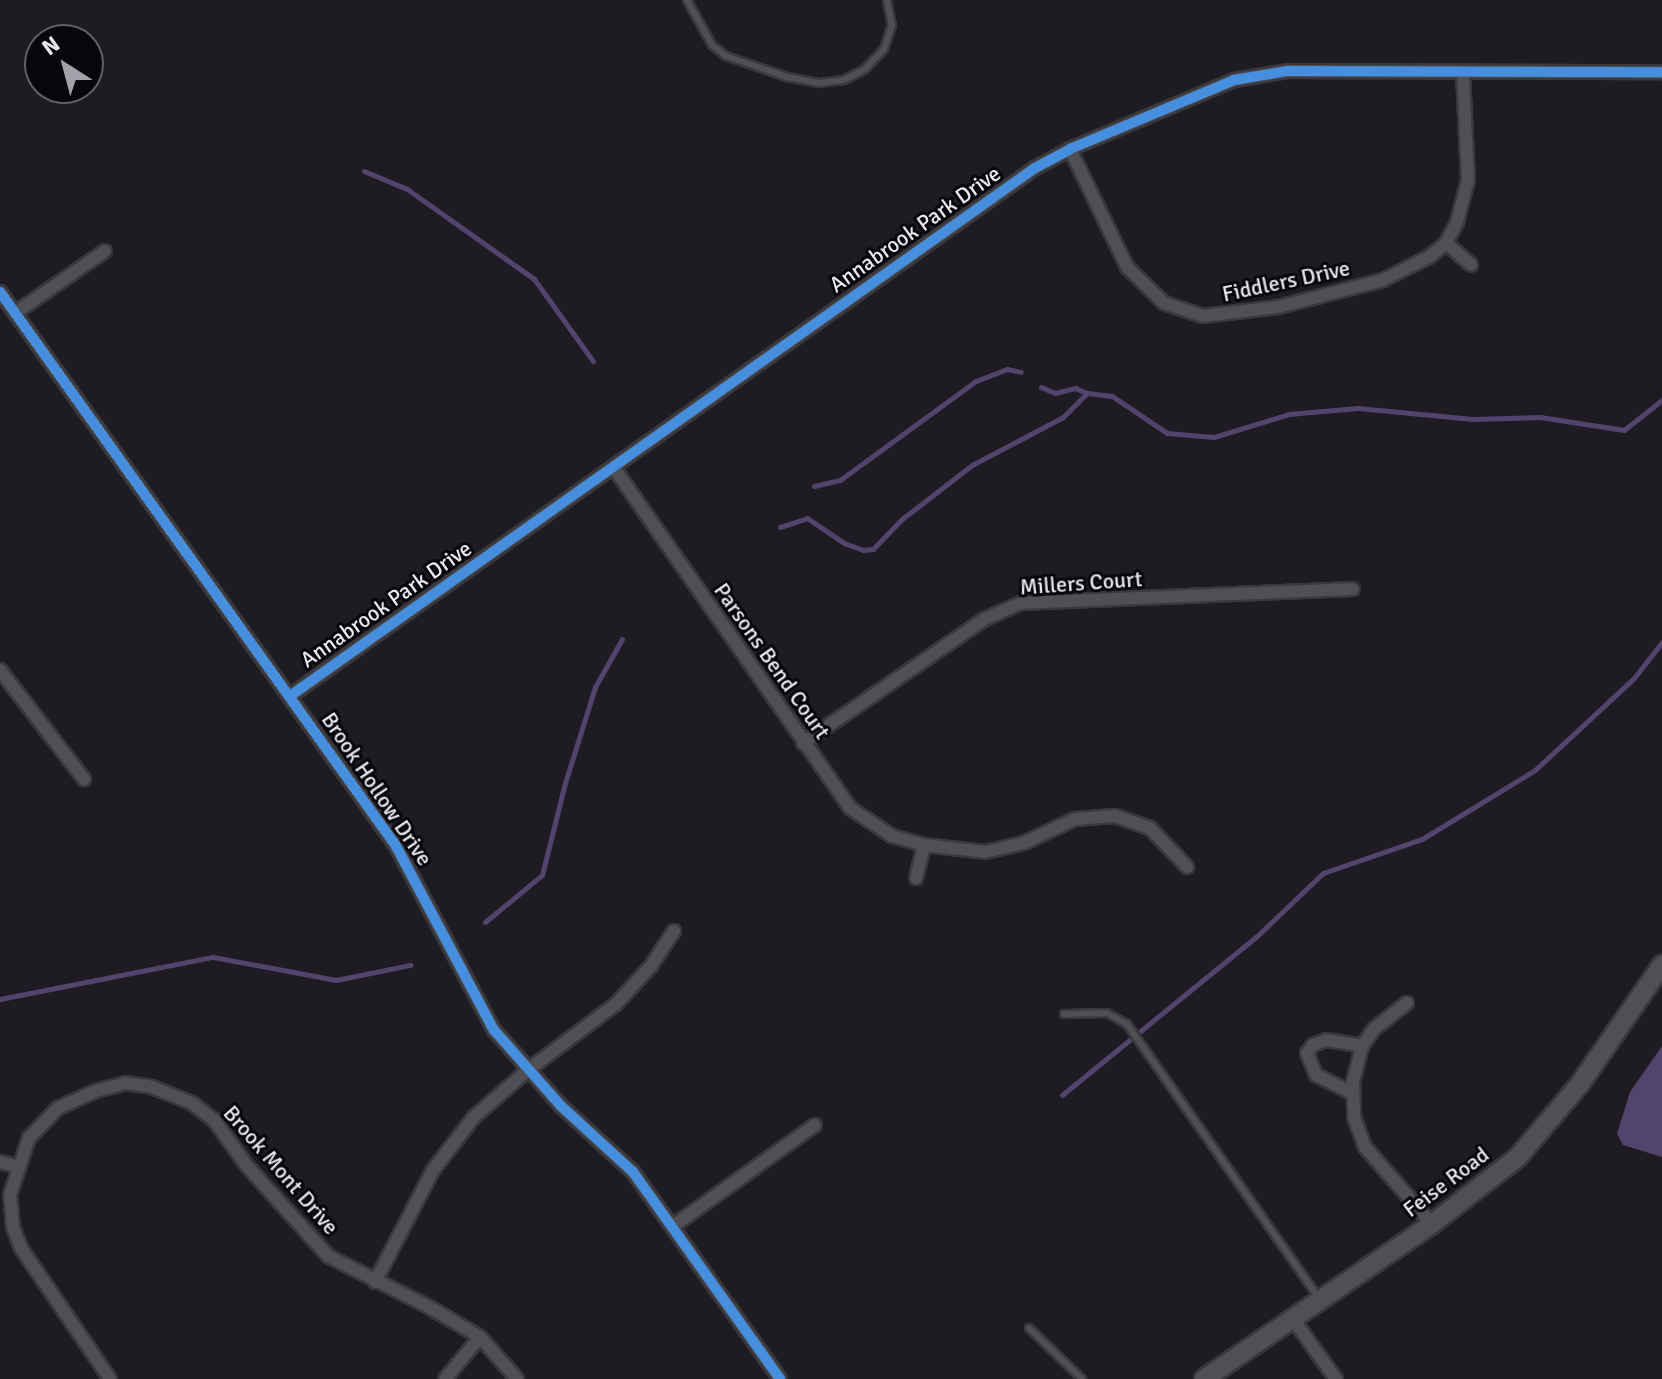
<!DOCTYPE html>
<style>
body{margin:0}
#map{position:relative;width:1662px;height:1379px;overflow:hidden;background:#1e1c22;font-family:Signika,sans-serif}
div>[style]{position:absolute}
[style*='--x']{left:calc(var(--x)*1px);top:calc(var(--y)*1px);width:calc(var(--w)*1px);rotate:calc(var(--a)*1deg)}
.water>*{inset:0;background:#52456d}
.stream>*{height:5px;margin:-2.5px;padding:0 2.5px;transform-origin:2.5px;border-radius:2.5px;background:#52456d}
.roads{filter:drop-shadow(2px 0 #39383d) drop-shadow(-2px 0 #39383d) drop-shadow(0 2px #39383d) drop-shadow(0 -2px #39383d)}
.service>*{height:6px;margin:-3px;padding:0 3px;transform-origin:3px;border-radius:3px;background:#504f53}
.minor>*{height:12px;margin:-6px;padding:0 6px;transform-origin:6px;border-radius:6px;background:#504f53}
.secondary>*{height:18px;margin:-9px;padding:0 9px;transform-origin:9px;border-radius:9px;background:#504f53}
.cycleway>*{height:10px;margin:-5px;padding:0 5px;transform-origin:5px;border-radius:5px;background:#468fdf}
span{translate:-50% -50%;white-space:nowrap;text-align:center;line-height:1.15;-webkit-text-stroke:6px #07060a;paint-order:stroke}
.street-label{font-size:22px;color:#ebe8f1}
.north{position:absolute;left:24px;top:24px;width:80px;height:80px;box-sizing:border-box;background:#07060a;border:2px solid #626066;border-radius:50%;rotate:324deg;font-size:22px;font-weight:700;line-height:32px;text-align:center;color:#ebe8f1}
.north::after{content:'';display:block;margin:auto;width:28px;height:36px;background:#a3a1a9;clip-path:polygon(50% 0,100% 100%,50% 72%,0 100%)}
</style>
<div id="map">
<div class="water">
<i style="clip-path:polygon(1662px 1046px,1662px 1157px,1623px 1145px,1617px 1134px,1630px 1092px)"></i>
</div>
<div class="stream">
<i style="--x:364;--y:171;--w:47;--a:22.7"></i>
<i style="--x:407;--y:189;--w:156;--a:35.3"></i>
<i style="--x:534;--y:279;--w:101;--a:54.3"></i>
<i style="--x:1041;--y:387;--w:15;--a:23"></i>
<i style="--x:1055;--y:393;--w:21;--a:-14"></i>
<i style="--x:1075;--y:388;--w:13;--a:23"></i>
<i style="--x:814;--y:486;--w:27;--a:-13"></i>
<i style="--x:840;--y:480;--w:168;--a:-36.1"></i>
<i style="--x:976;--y:381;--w:33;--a:-21"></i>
<i style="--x:1007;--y:369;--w:14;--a:12"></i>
<i style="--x:780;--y:527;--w:28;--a:-18"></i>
<i style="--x:807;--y:518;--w:45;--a:34"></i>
<i style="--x:844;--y:543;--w:20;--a:20"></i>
<i style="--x:863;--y:550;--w:10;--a:-6"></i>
<i style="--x:873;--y:549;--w:42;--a:-46"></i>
<i style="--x:902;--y:519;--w:88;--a:-37.6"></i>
<i style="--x:972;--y:465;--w:103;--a:-27.8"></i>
<i style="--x:1063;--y:417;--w:34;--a:-45"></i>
<i style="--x:1087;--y:393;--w:25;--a:7"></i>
<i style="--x:1112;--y:396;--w:66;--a:33.9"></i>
<i style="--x:1167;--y:433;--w:47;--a:4.9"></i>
<i style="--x:1214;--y:437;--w:78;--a:-17"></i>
<i style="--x:1289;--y:414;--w:69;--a:-5"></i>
<i style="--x:1358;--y:408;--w:115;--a:5.5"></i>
<i style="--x:1472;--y:419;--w:68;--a:-1.7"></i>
<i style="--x:1540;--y:417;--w:85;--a:8.8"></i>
<i style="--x:1624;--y:430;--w:48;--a:-38.3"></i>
<i style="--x:485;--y:922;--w:74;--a:-39.5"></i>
<i style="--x:542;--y:875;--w:95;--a:-76"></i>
<i style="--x:565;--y:783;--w:101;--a:-72.6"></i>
<i style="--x:595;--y:687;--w:55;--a:-60.6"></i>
<i style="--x:0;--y:999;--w:217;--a:-11.2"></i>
<i style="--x:213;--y:957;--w:125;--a:10.6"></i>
<i style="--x:336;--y:980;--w:76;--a:-11.5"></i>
<i style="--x:1062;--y:1095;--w:250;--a:-39.2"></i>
<i style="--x:1256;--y:937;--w:93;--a:-43.7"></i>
<i style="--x:1323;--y:873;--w:105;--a:-19"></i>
<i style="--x:1422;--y:839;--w:132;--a:-31.4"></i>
<i style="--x:1535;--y:770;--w:135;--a:-42.9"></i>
<i style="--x:1634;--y:678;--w:46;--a:-52.1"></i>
</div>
<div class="roads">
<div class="service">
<i style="--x:687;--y:0;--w:51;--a:60.9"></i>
<i style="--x:712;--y:45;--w:18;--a:38"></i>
<i style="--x:726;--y:56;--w:65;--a:19"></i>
<i style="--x:787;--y:77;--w:33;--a:11"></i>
<i style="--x:819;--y:83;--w:25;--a:-7"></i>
<i style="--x:844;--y:80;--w:22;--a:-27"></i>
<i style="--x:864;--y:70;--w:29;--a:-46"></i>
<i style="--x:884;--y:49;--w:24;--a:-71"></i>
<i style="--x:892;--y:26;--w:26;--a:-101"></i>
<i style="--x:1064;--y:1014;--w:43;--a:-1.3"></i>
<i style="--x:1107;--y:1013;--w:23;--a:29"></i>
<i style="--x:1127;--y:1024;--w:335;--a:55"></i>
<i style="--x:1029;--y:1328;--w:74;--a:43.9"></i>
</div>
<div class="minor">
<i style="--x:1070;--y:149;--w:131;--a:64.2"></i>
<i style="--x:1127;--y:267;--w:52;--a:44.2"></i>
<i style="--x:1164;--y:303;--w:41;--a:18.4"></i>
<i style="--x:1203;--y:316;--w:76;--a:-6.8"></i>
<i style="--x:1278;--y:307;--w:108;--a:-14.4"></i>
<i style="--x:1383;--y:280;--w:51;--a:-26.6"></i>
<i style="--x:1429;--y:257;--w:22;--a:-39"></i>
<i style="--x:1446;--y:243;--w:24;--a:-62"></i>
<i style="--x:1457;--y:222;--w:43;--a:-75.3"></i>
<i style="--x:1468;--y:180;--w:106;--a:-92.7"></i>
<i style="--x:1446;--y:243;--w:33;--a:41"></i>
<i style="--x:0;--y:292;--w:681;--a:54.44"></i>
<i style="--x:396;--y:846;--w:208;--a:62"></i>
<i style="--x:494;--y:1030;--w:101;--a:48.6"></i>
<i style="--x:561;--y:1106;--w:98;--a:42.5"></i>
<i style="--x:633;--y:1172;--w:254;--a:54.6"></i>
<i style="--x:15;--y:313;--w:109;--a:-34.6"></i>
<i style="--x:614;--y:468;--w:414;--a:55.2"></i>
<i style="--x:850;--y:808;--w:50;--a:33.7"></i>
<i style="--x:892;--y:836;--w:33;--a:16"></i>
<i style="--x:924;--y:845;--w:61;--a:6.5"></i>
<i style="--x:985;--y:852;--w:40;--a:-13"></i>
<i style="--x:1024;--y:843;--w:56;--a:-25.2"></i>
<i style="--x:1075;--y:819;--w:40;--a:-4.3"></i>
<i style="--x:1115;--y:816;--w:37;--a:19"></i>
<i style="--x:1150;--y:828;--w:54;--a:46.5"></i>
<i style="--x:0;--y:670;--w:138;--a:52.4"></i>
<i style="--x:290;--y:696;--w:913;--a:-35.33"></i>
<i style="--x:1035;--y:168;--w:40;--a:-28"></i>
<i style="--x:1070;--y:149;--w:178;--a:-22.8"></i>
<i style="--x:1234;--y:80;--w:55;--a:-9.5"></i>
<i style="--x:1288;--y:71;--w:374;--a:0.2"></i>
<i style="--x:803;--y:743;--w:220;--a:-34.3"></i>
<i style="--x:985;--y:619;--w:39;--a:-24"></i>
<i style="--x:1021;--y:603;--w:332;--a:-2.4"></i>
<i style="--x:916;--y:878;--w:34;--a:-76"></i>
<i style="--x:1407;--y:1003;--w:42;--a:141.8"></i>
<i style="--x:1374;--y:1029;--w:21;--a:125"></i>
<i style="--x:1362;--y:1046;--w:36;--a:104"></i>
<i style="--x:1353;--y:1081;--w:36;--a:88"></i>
<i style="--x:1354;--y:1117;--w:32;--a:70"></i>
<i style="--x:1365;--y:1147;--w:102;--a:49"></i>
<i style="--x:1352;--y:1093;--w:40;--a:-153.4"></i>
<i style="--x:1316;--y:1075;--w:24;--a:-112"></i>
<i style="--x:1307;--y:1053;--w:10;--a:-53"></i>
<i style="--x:1313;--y:1045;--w:14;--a:-21"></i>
<i style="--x:1326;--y:1040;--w:36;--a:9"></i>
<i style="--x:0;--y:1162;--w:16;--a:14"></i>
<i style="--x:673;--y:1226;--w:174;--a:-35.4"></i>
<i style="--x:375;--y:1282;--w:126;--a:-62.6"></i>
<i style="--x:433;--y:1170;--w:67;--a:-52.3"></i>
<i style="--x:474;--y:1117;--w:72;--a:-41"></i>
<i style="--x:528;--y:1070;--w:110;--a:-36.9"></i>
<i style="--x:616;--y:1004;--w:52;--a:-47.4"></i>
<i style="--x:651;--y:966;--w:42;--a:-56.7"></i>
<i style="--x:1293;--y:1319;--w:74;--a:54.4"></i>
<i style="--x:110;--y:1379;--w:158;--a:-124.2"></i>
<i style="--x:21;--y:1248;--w:22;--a:-111"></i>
<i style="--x:13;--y:1227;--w:32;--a:-95"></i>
<i style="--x:10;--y:1195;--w:60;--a:-71.6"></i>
<i style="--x:29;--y:1138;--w:42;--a:-46"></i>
<i style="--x:58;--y:1108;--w:42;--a:-24.1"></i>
<i style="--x:96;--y:1091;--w:30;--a:-15"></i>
<i style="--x:125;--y:1083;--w:27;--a:8"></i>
<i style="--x:152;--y:1087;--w:43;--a:21.8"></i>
<i style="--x:192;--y:1103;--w:28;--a:38"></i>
<i style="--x:214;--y:1120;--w:57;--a:54.3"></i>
<i style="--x:247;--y:1166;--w:121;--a:48"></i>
<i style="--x:328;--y:1256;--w:113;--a:26.8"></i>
<i style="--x:429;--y:1307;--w:59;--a:30.5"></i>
<i style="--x:480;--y:1337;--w:56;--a:48.6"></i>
<i style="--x:445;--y:1379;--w:55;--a:-50.2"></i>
</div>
<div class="secondary">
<i style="--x:1204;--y:1379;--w:276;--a:-34.2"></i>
<i style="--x:1432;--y:1224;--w:109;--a:-37.9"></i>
<i style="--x:1518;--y:1157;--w:96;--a:-49.7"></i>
<i style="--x:1580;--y:1084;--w:145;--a:-55.4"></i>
</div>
</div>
<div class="cycleway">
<i style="--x:0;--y:292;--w:681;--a:54.44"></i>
<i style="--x:396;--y:846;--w:208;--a:62"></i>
<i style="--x:494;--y:1030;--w:101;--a:48.6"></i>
<i style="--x:561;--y:1106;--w:98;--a:42.5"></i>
<i style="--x:633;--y:1172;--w:254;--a:54.6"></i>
<i style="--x:290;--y:696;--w:913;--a:-35.33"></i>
<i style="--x:1035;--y:168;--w:40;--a:-28"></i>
<i style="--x:1070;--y:149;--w:178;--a:-22.8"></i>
<i style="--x:1234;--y:80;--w:55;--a:-9.5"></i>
<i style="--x:1288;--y:71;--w:374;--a:0.2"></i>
</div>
<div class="street-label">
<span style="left:915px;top:229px;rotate:-35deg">Annabrook Park Drive</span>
<span style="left:1286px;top:281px;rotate:-12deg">Fiddlers Drive</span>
<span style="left:1081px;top:583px;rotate:-4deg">Millers Court</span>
<span style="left:386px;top:604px;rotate:-35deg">Annabrook Park Drive</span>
<span style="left:772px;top:661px;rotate:55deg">Parsons Bend Court</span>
<span style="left:377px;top:789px;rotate:56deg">Brook Hollow Drive</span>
<span style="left:281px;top:1170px;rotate:49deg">Brook Mont Drive</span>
<span style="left:1446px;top:1182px;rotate:-37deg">Feise Road</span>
</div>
<div class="north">N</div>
</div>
